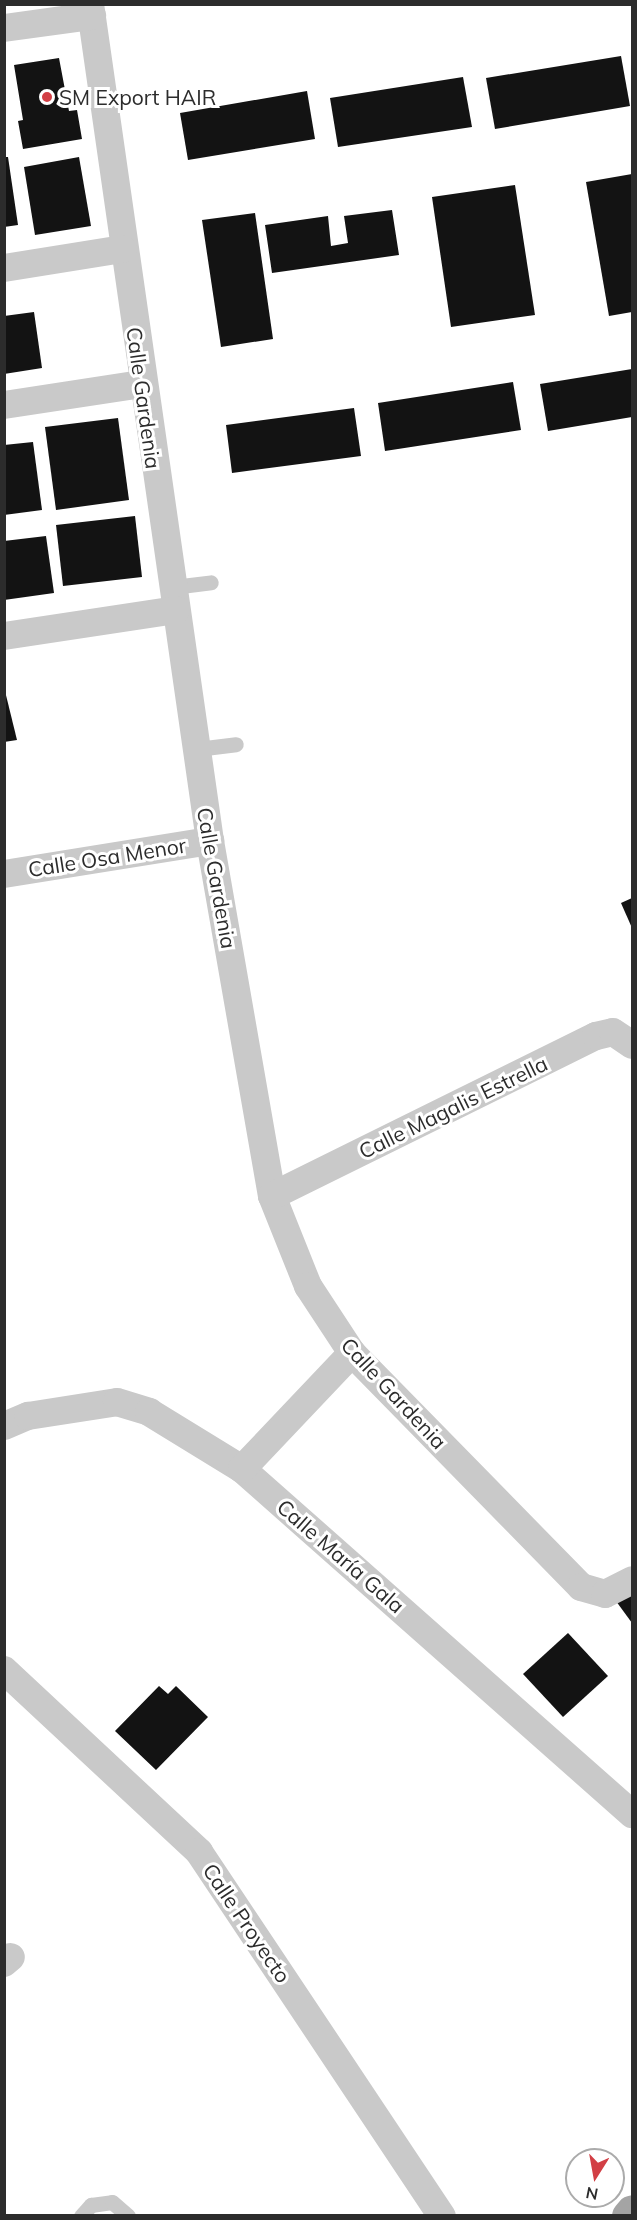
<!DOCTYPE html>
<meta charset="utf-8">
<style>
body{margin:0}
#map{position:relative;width:637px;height:2220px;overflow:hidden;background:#fff;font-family:Mulish,sans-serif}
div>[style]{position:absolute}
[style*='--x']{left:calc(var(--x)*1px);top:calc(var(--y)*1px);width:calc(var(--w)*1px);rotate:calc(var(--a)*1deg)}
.building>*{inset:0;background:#131313}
.lane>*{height:15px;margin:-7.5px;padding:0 7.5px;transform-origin:7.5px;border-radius:7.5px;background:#c9c9c9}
.street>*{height:28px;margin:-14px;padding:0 14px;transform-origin:14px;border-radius:14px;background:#c9c9c9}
.primary>*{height:33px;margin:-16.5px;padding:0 16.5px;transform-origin:16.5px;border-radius:16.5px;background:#a4a4a4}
.dots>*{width:16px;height:16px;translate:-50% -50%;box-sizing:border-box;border:3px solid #fff;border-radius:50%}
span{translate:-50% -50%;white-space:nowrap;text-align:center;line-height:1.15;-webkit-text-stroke:6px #fff;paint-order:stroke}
.poi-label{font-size:21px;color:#2c2c2c}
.left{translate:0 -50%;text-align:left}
.street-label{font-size:21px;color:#2c2c2c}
.frame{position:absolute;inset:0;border:6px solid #2c2c2c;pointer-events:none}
.north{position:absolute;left:565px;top:2148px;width:60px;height:60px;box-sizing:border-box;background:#fff;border:2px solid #ababab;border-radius:50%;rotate:191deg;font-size:16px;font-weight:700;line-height:24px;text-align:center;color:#2c2c2c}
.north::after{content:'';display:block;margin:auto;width:21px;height:27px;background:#d23f45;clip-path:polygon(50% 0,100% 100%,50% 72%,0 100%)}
</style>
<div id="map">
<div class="building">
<i style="clip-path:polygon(621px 56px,630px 106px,495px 129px,486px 78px)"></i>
<i style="clip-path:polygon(59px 58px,69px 111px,77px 110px,82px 139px,23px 149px,18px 121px,23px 120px,14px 65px)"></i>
<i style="clip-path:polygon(463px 77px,472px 127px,338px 147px,330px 98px)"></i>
<i style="clip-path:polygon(307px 91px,315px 139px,188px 160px,180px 113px)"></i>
<i style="clip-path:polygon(4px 157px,8px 157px,18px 225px,4px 227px)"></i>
<i style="clip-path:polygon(79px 157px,91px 226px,35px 235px,24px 167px)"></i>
<i style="clip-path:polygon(632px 174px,632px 312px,609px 316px,586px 182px)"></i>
<i style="clip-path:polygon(515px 185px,535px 315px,451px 327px,432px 197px)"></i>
<i style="clip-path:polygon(392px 210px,399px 255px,272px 273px,265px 225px,328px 216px,331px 246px,348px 243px,344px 216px)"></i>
<i style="clip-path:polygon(255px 213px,273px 339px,221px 347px,202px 220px)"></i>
<i style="clip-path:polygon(34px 312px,42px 368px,4px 374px,4px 316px)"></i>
<i style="clip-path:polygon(632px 369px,632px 417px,548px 431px,540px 384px)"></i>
<i style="clip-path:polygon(513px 382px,521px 430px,385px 451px,378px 403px)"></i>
<i style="clip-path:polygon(354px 408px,361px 456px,232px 473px,226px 425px)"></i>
<i style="clip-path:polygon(118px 418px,129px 500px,56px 510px,45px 427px)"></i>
<i style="clip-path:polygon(33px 442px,42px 510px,4px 515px,4px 445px)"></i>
<i style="clip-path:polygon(135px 516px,142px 577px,63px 586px,56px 525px)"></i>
<i style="clip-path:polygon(46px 536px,54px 593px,4px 600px,4px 541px)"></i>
<i style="clip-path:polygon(4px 687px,17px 740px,4px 742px)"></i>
<i style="clip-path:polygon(632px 898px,632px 928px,621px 903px)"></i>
<i style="clip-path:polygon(632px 1582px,632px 1623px,613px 1597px)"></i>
<i style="clip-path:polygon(568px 1633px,608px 1676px,563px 1717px,523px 1674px)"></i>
<i style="clip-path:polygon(159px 1686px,168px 1694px,176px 1686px,208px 1717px,156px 1770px,115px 1731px)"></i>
</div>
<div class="lane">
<i style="--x:173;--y:587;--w:38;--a:-7"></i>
<i style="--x:197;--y:749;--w:39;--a:-7"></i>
<i style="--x:81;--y:2216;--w:15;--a:-48"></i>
<i style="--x:91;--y:2205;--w:21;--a:-8"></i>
<i style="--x:112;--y:2202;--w:21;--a:41"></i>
</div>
<div class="street">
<i style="--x:90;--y:4;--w:846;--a:81.84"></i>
<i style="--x:210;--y:841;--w:360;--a:80.1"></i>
<i style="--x:272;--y:1196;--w:97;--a:68.2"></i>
<i style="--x:308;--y:1286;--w:80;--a:56.7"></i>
<i style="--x:352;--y:1353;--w:327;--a:45.6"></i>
<i style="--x:581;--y:1587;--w:25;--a:16"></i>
<i style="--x:605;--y:1594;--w:30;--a:-27"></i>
<i style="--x:4;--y:28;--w:89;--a:-7.8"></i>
<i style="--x:4;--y:268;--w:120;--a:-9.1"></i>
<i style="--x:4;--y:405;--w:140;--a:-8.7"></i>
<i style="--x:4;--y:636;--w:174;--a:-8.6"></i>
<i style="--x:4;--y:874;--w:209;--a:-9.1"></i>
<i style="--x:272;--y:1196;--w:361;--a:-26.3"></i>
<i style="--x:596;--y:1036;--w:17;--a:-13"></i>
<i style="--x:613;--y:1032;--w:23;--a:34"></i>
<i style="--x:4;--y:1426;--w:26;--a:-23"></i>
<i style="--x:28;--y:1416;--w:90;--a:-8.9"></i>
<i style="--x:117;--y:1402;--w:34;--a:17"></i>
<i style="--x:149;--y:1412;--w:109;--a:31.5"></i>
<i style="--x:242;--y:1469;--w:521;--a:41.5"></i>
<i style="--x:242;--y:1469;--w:160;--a:-46.5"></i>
<i style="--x:4;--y:1670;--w:267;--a:43"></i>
<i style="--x:199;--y:1852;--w:438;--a:56.3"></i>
<i style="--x:4;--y:1963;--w:9;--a:-41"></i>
</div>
<div class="primary">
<i style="--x:628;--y:2216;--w:6;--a:-51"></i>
</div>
<div class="dots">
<i style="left:47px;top:97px;background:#d23f45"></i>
</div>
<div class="poi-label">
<span class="left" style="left:59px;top:97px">SM Export HAIR</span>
</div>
<div class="street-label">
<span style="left:144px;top:398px;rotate:82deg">Calle Gardenia</span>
<span style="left:107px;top:857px;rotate:-9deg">Calle Osa Menor</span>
<span style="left:217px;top:878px;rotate:80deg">Calle Gardenia</span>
<span style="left:453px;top:1107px;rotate:-26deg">Calle Magalis Estrella</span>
<span style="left:394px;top:1393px;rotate:47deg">Calle Gardenia</span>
<span style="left:341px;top:1556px;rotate:41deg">Calle María Gala</span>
<span style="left:247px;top:1923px;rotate:56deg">Calle Proyecto</span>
</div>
<div class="frame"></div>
<div class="north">N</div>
</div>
